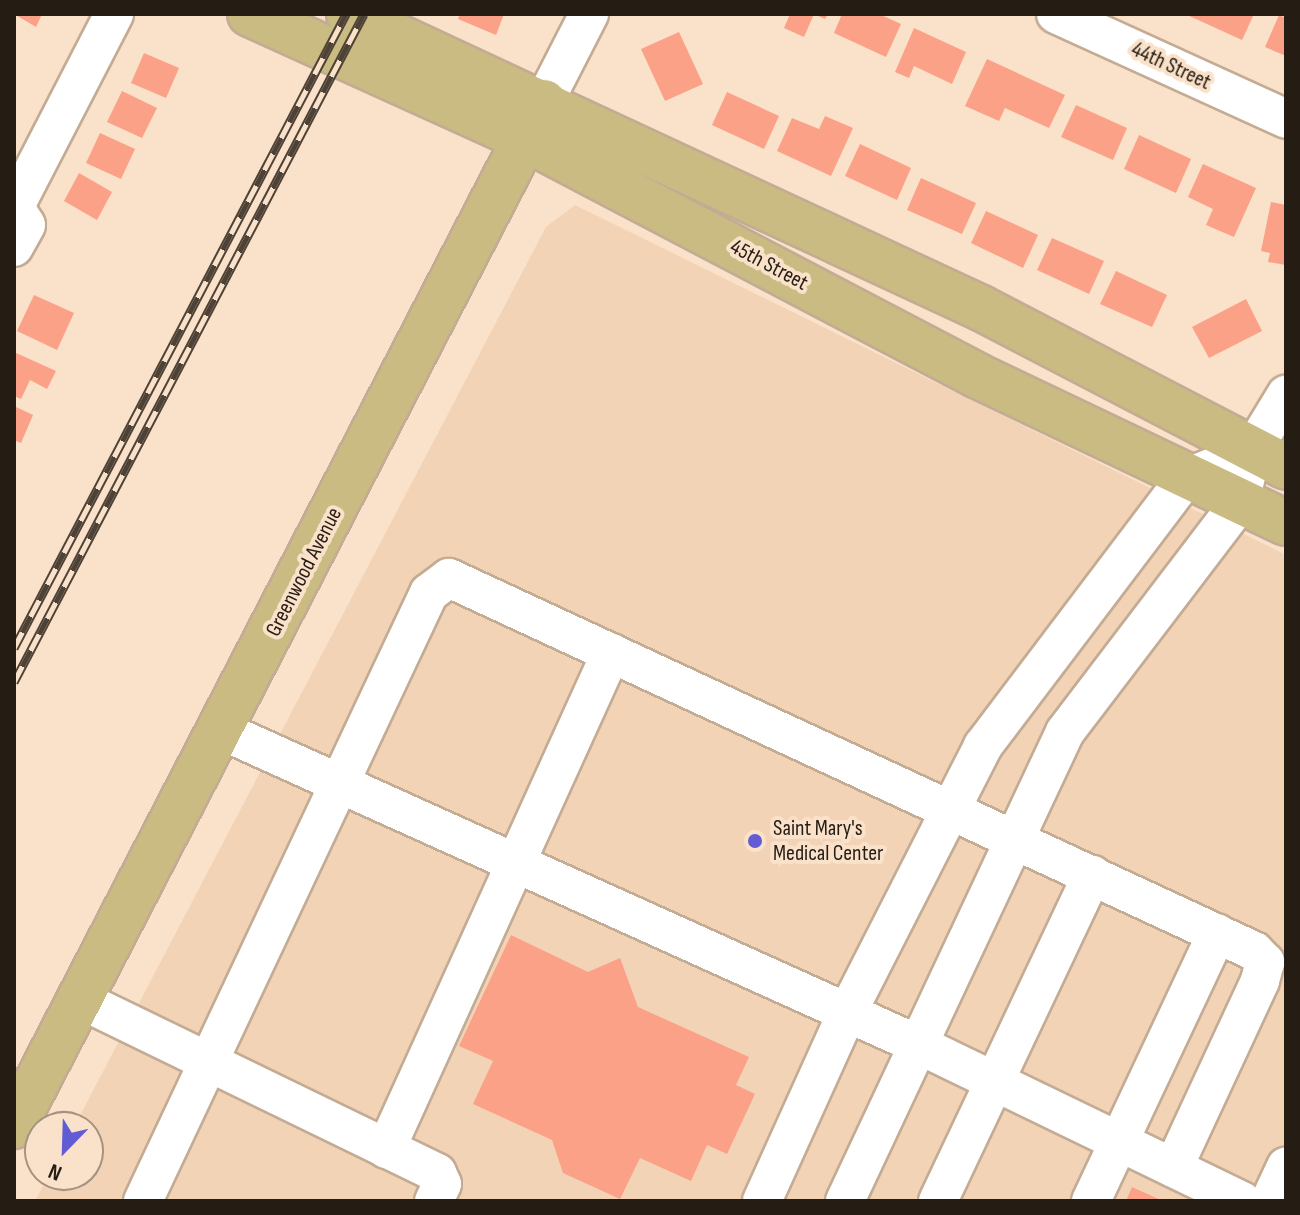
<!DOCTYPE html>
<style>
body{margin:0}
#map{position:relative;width:1300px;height:1215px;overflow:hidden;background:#fae1c9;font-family:"Sofia Sans Condensed",sans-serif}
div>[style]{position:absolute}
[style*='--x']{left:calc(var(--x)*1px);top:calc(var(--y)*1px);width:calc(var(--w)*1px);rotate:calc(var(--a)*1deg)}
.built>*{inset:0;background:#f2d3b6}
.building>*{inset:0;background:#fba187}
.roads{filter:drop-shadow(2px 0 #c3ab94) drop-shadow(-2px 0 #c3ab94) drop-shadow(0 2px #c3ab94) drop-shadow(0 -2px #c3ab94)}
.minor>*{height:38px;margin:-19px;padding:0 19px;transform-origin:19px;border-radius:19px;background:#fff}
.major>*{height:44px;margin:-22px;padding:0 22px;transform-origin:22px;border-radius:22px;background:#cabb82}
.rail>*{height:9px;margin-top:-4.5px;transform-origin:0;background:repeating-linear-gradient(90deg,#fae1c9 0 18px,#4e4237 0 36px);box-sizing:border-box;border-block:2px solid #4e4237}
.dots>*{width:22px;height:22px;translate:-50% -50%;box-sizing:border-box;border:4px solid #fae1c9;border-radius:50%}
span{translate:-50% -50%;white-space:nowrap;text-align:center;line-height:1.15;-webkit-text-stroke:8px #fae1c9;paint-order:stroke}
.street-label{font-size:22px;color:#251c14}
.poi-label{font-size:22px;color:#251c14}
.left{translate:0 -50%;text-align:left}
.frame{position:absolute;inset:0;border:16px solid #251c14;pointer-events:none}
.north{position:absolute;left:24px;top:1111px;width:80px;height:80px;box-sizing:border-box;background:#fae1c9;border:2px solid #a59281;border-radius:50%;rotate:203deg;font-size:22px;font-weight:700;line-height:32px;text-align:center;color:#251c14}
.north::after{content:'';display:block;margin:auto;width:28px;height:36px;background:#615cd4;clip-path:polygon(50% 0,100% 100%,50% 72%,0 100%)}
</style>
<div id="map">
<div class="built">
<i style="clip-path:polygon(575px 205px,1286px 555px,1286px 1201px,35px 1201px,49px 1175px,88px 1175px,88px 1127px,74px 1127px,546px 227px)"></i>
</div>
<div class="building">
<i style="clip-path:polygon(14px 14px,42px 14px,36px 27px)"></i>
<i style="clip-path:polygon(460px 14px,504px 14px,496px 35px,458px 19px)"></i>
<i style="clip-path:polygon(790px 14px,828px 14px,825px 19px,814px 14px,804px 37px,784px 28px)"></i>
<i style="clip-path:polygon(842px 14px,879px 14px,901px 24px,886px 57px,834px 33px)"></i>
<i style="clip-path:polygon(1185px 14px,1254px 14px,1242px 40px)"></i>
<i style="clip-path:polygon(1279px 15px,1286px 18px,1286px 56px,1265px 47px)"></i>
<i style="clip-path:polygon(914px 28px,966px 52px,952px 84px,914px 66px,909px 78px,895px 72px)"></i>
<i style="clip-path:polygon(679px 32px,703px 84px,665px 101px,641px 49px)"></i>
<i style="clip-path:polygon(144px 53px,179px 68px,166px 98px,131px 83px)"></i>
<i style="clip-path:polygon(987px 59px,1065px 95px,1049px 128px,1005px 108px,999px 121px,965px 106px)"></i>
<i style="clip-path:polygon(122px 91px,157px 108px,142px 138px,107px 122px)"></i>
<i style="clip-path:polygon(727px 92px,779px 116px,764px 149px,712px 125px)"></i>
<i style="clip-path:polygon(1076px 105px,1127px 128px,1113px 160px,1061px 137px)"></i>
<i style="clip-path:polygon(825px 116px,853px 128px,831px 176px,777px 151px,792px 118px,819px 129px)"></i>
<i style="clip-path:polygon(100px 133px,135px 149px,121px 179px,86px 163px)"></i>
<i style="clip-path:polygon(1139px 135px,1191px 159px,1176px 193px,1124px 169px)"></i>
<i style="clip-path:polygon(860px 144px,911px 168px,897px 200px,845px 176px)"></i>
<i style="clip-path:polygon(1203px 164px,1256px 188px,1234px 237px,1206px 225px,1213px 209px,1188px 197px)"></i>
<i style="clip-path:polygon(79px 173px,112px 192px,97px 220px,64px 201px)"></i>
<i style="clip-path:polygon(921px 178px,976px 203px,962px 234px,907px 210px)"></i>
<i style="clip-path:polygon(1271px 202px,1286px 205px,1286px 265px,1268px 262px,1270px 253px,1261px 251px)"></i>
<i style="clip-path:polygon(986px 211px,1038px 235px,1023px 268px,971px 243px)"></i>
<i style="clip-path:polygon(1052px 238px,1104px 261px,1089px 294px,1037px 270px)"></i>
<i style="clip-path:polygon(1116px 271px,1167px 295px,1152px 327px,1100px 304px)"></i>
<i style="clip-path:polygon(34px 295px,74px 313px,57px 350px,17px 331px)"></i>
<i style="clip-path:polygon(1246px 299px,1262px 331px,1209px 358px,1192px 327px)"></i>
<i style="clip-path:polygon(14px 352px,56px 371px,47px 389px,30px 380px,21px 399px,14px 396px)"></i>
<i style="clip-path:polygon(14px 406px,33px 415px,21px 443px,14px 440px)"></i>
<i style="clip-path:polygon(511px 935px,588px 972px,620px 958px,638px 1007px,749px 1057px,736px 1085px,755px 1094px,727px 1154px,707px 1145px,691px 1181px,640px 1158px,620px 1199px,563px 1173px,552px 1140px,473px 1104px,493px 1061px,459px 1046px)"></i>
<i style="clip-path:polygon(1132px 1187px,1163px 1201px,1126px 1201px)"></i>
</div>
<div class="roads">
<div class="minor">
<i style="--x:1056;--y:14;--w:253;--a:24.5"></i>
<i style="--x:544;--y:102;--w:99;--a:-62.9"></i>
<i style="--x:14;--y:206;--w:22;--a:58"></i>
<i style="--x:26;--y:225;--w:25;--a:119"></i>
<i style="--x:15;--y:206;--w:216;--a:-62.7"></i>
<i style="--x:223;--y:731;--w:761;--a:24.28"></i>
<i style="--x:917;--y:1044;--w:361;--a:25.8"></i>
<i style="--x:79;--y:999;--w:398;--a:25.9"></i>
<i style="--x:437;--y:1173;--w:12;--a:66"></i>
<i style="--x:442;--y:1184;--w:19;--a:115"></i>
<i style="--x:386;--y:1149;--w:545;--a:-65.6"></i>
<i style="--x:143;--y:1201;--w:672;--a:-64.81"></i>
<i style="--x:429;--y:593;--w:25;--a:-37"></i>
<i style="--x:449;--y:578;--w:887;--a:24.86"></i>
<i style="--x:1254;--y:951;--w:16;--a:45"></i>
<i style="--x:1265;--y:962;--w:20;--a:105"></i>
<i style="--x:1260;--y:981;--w:206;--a:114.9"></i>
<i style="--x:762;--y:1201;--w:206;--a:-65.7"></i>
<i style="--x:847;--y:1013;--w:300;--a:-63"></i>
<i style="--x:983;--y:746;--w:336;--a:-52.9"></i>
<i style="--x:1186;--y:478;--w:71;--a:-22.2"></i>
<i style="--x:845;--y:1201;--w:518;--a:-64.87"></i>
<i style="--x:1065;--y:732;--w:289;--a:-52.7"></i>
<i style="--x:1240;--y:502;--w:52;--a:-76.8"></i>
<i style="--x:1252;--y:451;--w:66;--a:-58.7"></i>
<i style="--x:938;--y:1201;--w:361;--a:-64.7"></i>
<i style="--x:1091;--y:1201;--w:296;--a:-64.8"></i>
<i style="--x:1270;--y:1201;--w:38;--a:-65"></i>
</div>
<div class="major">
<i style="--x:250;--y:14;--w:303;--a:24.4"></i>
<i style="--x:526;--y:139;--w:510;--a:27.67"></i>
<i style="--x:978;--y:376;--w:341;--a:25.5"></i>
<i style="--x:349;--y:14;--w:697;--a:24.95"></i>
<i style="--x:981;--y:308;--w:344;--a:27.5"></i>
<i style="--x:14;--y:1126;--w:1153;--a:-62.63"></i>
</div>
</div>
<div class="rail">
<i style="--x:14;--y:648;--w:716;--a:-62.36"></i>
<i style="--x:14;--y:682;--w:754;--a:-62.35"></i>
</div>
<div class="dots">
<i style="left:755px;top:841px;background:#615cd4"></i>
</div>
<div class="street-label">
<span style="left:1171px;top:66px;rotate:25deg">44th Street</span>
<span style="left:769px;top:265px;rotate:28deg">45th Street</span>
<span style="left:304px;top:572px;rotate:-63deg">Greenwood Avenue</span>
</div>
<div class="poi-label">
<span class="left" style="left:773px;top:841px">Saint Mary's<br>Medical Center</span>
</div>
<div class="frame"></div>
<div class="north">N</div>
</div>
